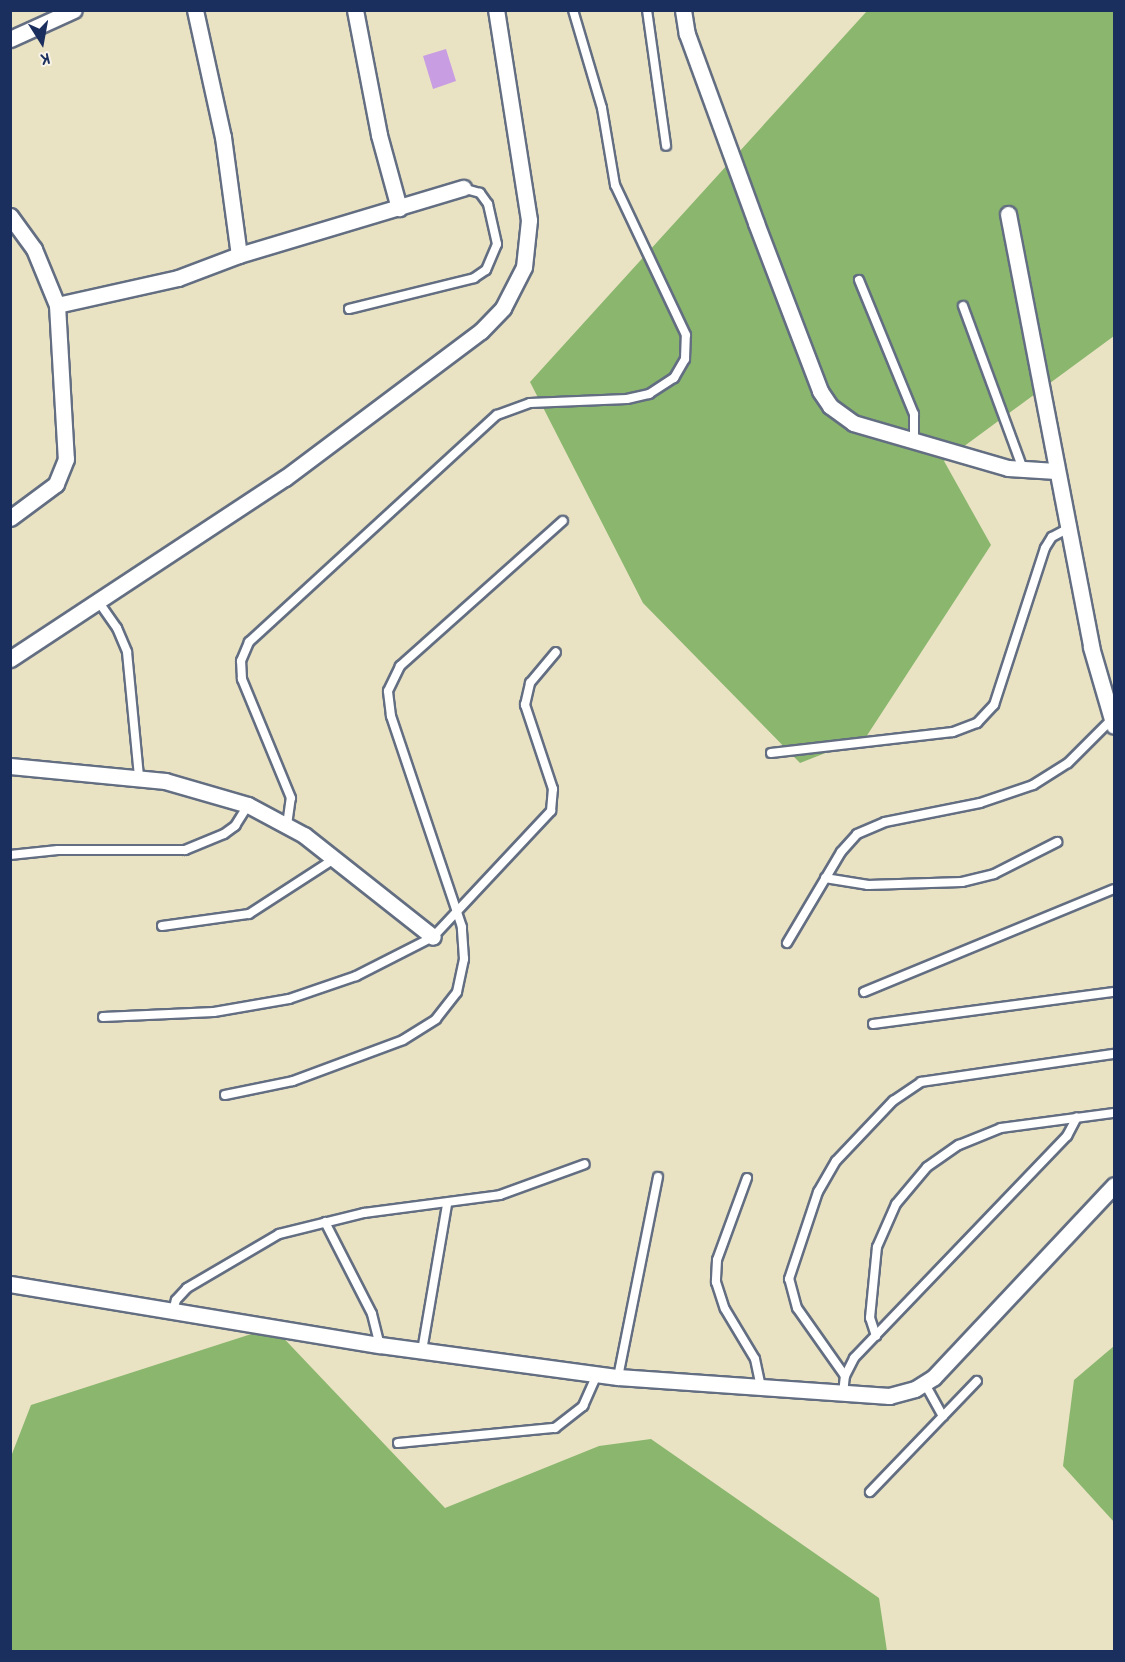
<!DOCTYPE html>
<style>
body{margin:0}
#map{position:relative;width:1125px;height:1662px;overflow:hidden;background:#e9e3c4;font-family:"Patrick Hand",sans-serif}
div>[style]{position:absolute}
[style*='--x']{left:calc(var(--x)*1px);top:calc(var(--y)*1px);width:calc(var(--w)*1px);rotate:calc(var(--a)*1deg)}
.forest>*{inset:0;background:#8ab66e}
.building>*{inset:0;background:#c99de2}
.roads{filter:drop-shadow(2px 0 #636e82) drop-shadow(-2px 0 #636e82) drop-shadow(0 2px #636e82) drop-shadow(0 -2px #636e82)}
.lane>*{height:8px;margin:-4px;padding:0 4px;transform-origin:4px;border-radius:4px;background:#fff}
.street>*{height:15px;margin:-7.5px;padding:0 7.5px;transform-origin:7.5px;border-radius:7.5px;background:#fff}
span{translate:-50% -50%;white-space:nowrap;text-align:center;line-height:1.15;-webkit-text-stroke:4.5px #f7f3e8;paint-order:stroke}
.frame{position:absolute;inset:0;border:12px solid #1b2f5e;pointer-events:none}
.north{position:absolute;left:12px;top:12px;width:60px;height:60px;-webkit-text-stroke:4px #f7f3e8;paint-order:stroke;rotate:169deg;font-size:16px;font-weight:700;line-height:24px;text-align:center;color:#1b2f5e}
.north::after{content:'';display:block;margin:auto;width:21px;height:27px;background:#1b2f5e;clip-path:polygon(50% 0,100% 100%,50% 72%,0 100%)}
</style>
<div id="map">
<div class="forest">
<i style="clip-path:polygon(867px 11px,1114px 11px,1114px 336px,944px 461px,991px 545px,866px 737px,800px 763px,643px 603px,530px 382px)"></i>
<i style="clip-path:polygon(273px 1327px,445px 1508px,599px 1446px,651px 1439px,879px 1598px,887px 1651px,11px 1651px,10px 1459px,31px 1405px)"></i>
<i style="clip-path:polygon(1114px 1346px,1114px 1522px,1063px 1466px,1074px 1380px)"></i>
</div>
<div class="building">
<i style="clip-path:polygon(446px 49px,456px 81px,433px 89px,423px 56px)"></i>
</div>
<div class="roads">
<div class="lane">
<i style="--x:647;--y:10;--w:137;--a:82"></i>
<i style="--x:859;--y:280;--w:145;--a:67.7"></i>
<i style="--x:914;--y:414;--w:27;--a:90"></i>
<i style="--x:963;--y:306;--w:174;--a:69.8"></i>
<i style="--x:349;--y:309;--w:129;--a:-13.9"></i>
<i style="--x:474;--y:278;--w:14;--a:-34"></i>
<i style="--x:486;--y:270;--w:28;--a:-67"></i>
<i style="--x:497;--y:244;--w:41;--a:-102.7"></i>
<i style="--x:488;--y:204;--w:14;--a:-126"></i>
<i style="--x:480;--y:193;--w:18;--a:-164"></i>
<i style="--x:98;--y:601;--w:33;--a:55"></i>
<i style="--x:117;--y:628;--w:26;--a:67"></i>
<i style="--x:127;--y:652;--w:126;--a:84.5"></i>
<i style="--x:771;--y:753;--w:183;--a:-6.6"></i>
<i style="--x:953;--y:732;--w:26;--a:-21"></i>
<i style="--x:977;--y:723;--w:25;--a:-47"></i>
<i style="--x:994;--y:705;--w:165;--a:-72"></i>
<i style="--x:1045;--y:548;--w:13;--a:-58"></i>
<i style="--x:1052;--y:537;--w:17;--a:-28"></i>
<i style="--x:287;--y:825;--w:27;--a:-82"></i>
<i style="--x:291;--y:798;--w:129;--a:-112.4"></i>
<i style="--x:242;--y:679;--w:18;--a:-93"></i>
<i style="--x:241;--y:661;--w:21;--a:-67"></i>
<i style="--x:249;--y:642;--w:336;--a:-42.5"></i>
<i style="--x:497;--y:415;--w:35;--a:-20"></i>
<i style="--x:530;--y:403;--w:97;--a:-2.4"></i>
<i style="--x:627;--y:399;--w:23;--a:-13"></i>
<i style="--x:649;--y:394;--w:30;--a:-33"></i>
<i style="--x:674;--y:378;--w:22;--a:-60"></i>
<i style="--x:685;--y:359;--w:24;--a:-88"></i>
<i style="--x:686;--y:335;--w:166;--a:-115.3"></i>
<i style="--x:615;--y:185;--w:78;--a:-99.6"></i>
<i style="--x:602;--y:108;--w:102;--a:-106.5"></i>
<i style="--x:10;--y:855;--w:48;--a:-5.9"></i>
<i style="--x:58;--y:850;--w:127;--a:0"></i>
<i style="--x:185;--y:850;--w:42;--a:-22.3"></i>
<i style="--x:224;--y:834;--w:14;--a:-36"></i>
<i style="--x:235;--y:826;--w:25;--a:-58"></i>
<i style="--x:825;--y:878;--w:44;--a:9.2"></i>
<i style="--x:868;--y:885;--w:94;--a:-1.8"></i>
<i style="--x:962;--y:882;--w:33;--a:-14"></i>
<i style="--x:994;--y:874;--w:71;--a:-26.9"></i>
<i style="--x:162;--y:926;--w:88;--a:-7.9"></i>
<i style="--x:249;--y:914;--w:101;--a:-32.9"></i>
<i style="--x:787;--y:943;--w:106;--a:-59.3"></i>
<i style="--x:841;--y:852;--w:24;--a:-48"></i>
<i style="--x:857;--y:834;--w:30;--a:-23"></i>
<i style="--x:885;--y:822;--w:97;--a:-11.3"></i>
<i style="--x:980;--y:803;--w:56;--a:-18.8"></i>
<i style="--x:1033;--y:785;--w:41;--a:-32.2"></i>
<i style="--x:1068;--y:763;--w:62;--a:-45"></i>
<i style="--x:864;--y:992;--w:270;--a:-22.4"></i>
<i style="--x:103;--y:1017;--w:111;--a:-2.6"></i>
<i style="--x:214;--y:1012;--w:76;--a:-9.8"></i>
<i style="--x:289;--y:999;--w:71;--a:-18.9"></i>
<i style="--x:356;--y:976;--w:86;--a:-26.9"></i>
<i style="--x:433;--y:937;--w:173;--a:-46.9"></i>
<i style="--x:551;--y:811;--w:22;--a:-85"></i>
<i style="--x:553;--y:789;--w:89;--a:-108.4"></i>
<i style="--x:525;--y:705;--w:23;--a:-77"></i>
<i style="--x:530;--y:683;--w:40;--a:-50"></i>
<i style="--x:873;--y:1024;--w:243;--a:-7.6"></i>
<i style="--x:225;--y:1095;--w:69;--a:-11.6"></i>
<i style="--x:293;--y:1081;--w:117;--a:-20.4"></i>
<i style="--x:403;--y:1040;--w:39;--a:-32"></i>
<i style="--x:436;--y:1019;--w:34;--a:-52"></i>
<i style="--x:457;--y:992;--w:34;--a:-78"></i>
<i style="--x:464;--y:959;--w:32;--a:-94"></i>
<i style="--x:462;--y:927;--w:223;--a:-108.6"></i>
<i style="--x:391;--y:716;--w:25;--a:-97"></i>
<i style="--x:388;--y:691;--w:28;--a:-64"></i>
<i style="--x:400;--y:666;--w:218;--a:-41.7"></i>
<i style="--x:747;--y:1178;--w:87;--a:110.1"></i>
<i style="--x:717;--y:1260;--w:22;--a:93"></i>
<i style="--x:716;--y:1282;--w:28;--a:72"></i>
<i style="--x:725;--y:1309;--w:58;--a:59"></i>
<i style="--x:755;--y:1359;--w:30;--a:78"></i>
<i style="--x:325;--y:1222;--w:103;--a:62.9"></i>
<i style="--x:372;--y:1314;--w:32;--a:76"></i>
<i style="--x:173;--y:1311;--w:11;--a:-75"></i>
<i style="--x:176;--y:1300;--w:16;--a:-47"></i>
<i style="--x:187;--y:1288;--w:107;--a:-30.4"></i>
<i style="--x:279;--y:1234;--w:88;--a:-13.9"></i>
<i style="--x:364;--y:1213;--w:137;--a:-7.5"></i>
<i style="--x:500;--y:1195;--w:90;--a:-20"></i>
<i style="--x:876;--y:1336;--w:19;--a:-108"></i>
<i style="--x:870;--y:1318;--w:71;--a:-84.4"></i>
<i style="--x:877;--y:1247;--w:47;--a:-66.2"></i>
<i style="--x:896;--y:1204;--w:48;--a:-50"></i>
<i style="--x:927;--y:1167;--w:39;--a:-35"></i>
<i style="--x:959;--y:1145;--w:45;--a:-22"></i>
<i style="--x:1001;--y:1128;--w:114;--a:-7.6"></i>
<i style="--x:422;--y:1351;--w:148;--a:-80.3"></i>
<i style="--x:845;--y:1376;--w:83;--a:-125.2"></i>
<i style="--x:797;--y:1308;--w:30;--a:-105"></i>
<i style="--x:789;--y:1279;--w:92;--a:-71.6"></i>
<i style="--x:818;--y:1192;--w:36;--a:-60"></i>
<i style="--x:836;--y:1161;--w:83;--a:-46.5"></i>
<i style="--x:893;--y:1101;--w:34;--a:-34"></i>
<i style="--x:921;--y:1082;--w:195;--a:-8.3"></i>
<i style="--x:618;--y:1377;--w:204;--a:-78.7"></i>
<i style="--x:925;--y:1384;--w:37;--a:61"></i>
<i style="--x:843;--y:1394;--w:18;--a:-84"></i>
<i style="--x:845;--y:1376;--w:20;--a:-63"></i>
<i style="--x:854;--y:1358;--w:308;--a:-46.2"></i>
<i style="--x:1067;--y:1136;--w:21;--a:-62"></i>
<i style="--x:398;--y:1443;--w:158;--a:-5.5"></i>
<i style="--x:555;--y:1428;--w:36;--a:-38"></i>
<i style="--x:583;--y:1406;--w:34;--a:-66"></i>
<i style="--x:870;--y:1492;--w:154;--a:-46.1"></i>
</div>
<div class="street">
<i style="--x:195;--y:10;--w:130;--a:77.6"></i>
<i style="--x:223;--y:137;--w:119;--a:82.3"></i>
<i style="--x:355;--y:10;--w:127;--a:79.1"></i>
<i style="--x:379;--y:135;--w:76;--a:74.7"></i>
<i style="--x:683;--y:10;--w:24;--a:81"></i>
<i style="--x:687;--y:34;--w:201;--a:69.9"></i>
<i style="--x:756;--y:223;--w:180;--a:69.1"></i>
<i style="--x:820;--y:391;--w:18;--a:56"></i>
<i style="--x:830;--y:406;--w:29;--a:36"></i>
<i style="--x:853;--y:423;--w:161;--a:16.2"></i>
<i style="--x:1008;--y:468;--w:48;--a:3.6"></i>
<i style="--x:10;--y:39;--w:70;--a:-24.4"></i>
<i style="--x:1008;--y:214;--w:441;--a:79.1"></i>
<i style="--x:1091;--y:647;--w:82;--a:73.8"></i>
<i style="--x:10;--y:216;--w:41;--a:54"></i>
<i style="--x:34;--y:249;--w:61;--a:67.7"></i>
<i style="--x:57;--y:305;--w:154;--a:86.7"></i>
<i style="--x:66;--y:459;--w:27;--a:112"></i>
<i style="--x:56;--y:484;--w:57;--a:143.5"></i>
<i style="--x:57;--y:305;--w:124;--a:-12.6"></i>
<i style="--x:178;--y:278;--w:65;--a:-20.7"></i>
<i style="--x:239;--y:255;--w:234;--a:-16.7"></i>
<i style="--x:10;--y:659;--w:329;--a:-33.4"></i>
<i style="--x:285;--y:478;--w:245;--a:-36.9"></i>
<i style="--x:481;--y:331;--w:32;--a:-46"></i>
<i style="--x:503;--y:308;--w:46;--a:-62.9"></i>
<i style="--x:524;--y:267;--w:47;--a:-83.9"></i>
<i style="--x:529;--y:220;--w:213;--a:-98.9"></i>
<i style="--x:10;--y:766;--w:156;--a:5.5"></i>
<i style="--x:165;--y:781;--w:86;--a:16.1"></i>
<i style="--x:248;--y:805;--w:64;--a:28.2"></i>
<i style="--x:304;--y:835;--w:164;--a:38.3"></i>
<i style="--x:10;--y:1284;--w:375;--a:9.4"></i>
<i style="--x:380;--y:1345;--w:240;--a:7.7"></i>
<i style="--x:618;--y:1377;--w:272;--a:4"></i>
<i style="--x:889;--y:1396;--w:27;--a:-15"></i>
<i style="--x:915;--y:1389;--w:22;--a:-32"></i>
<i style="--x:934;--y:1377;--w:263;--a:-46.8"></i>
</div>
</div>
<div class="frame"></div>
<div class="north">K</div>
</div>
